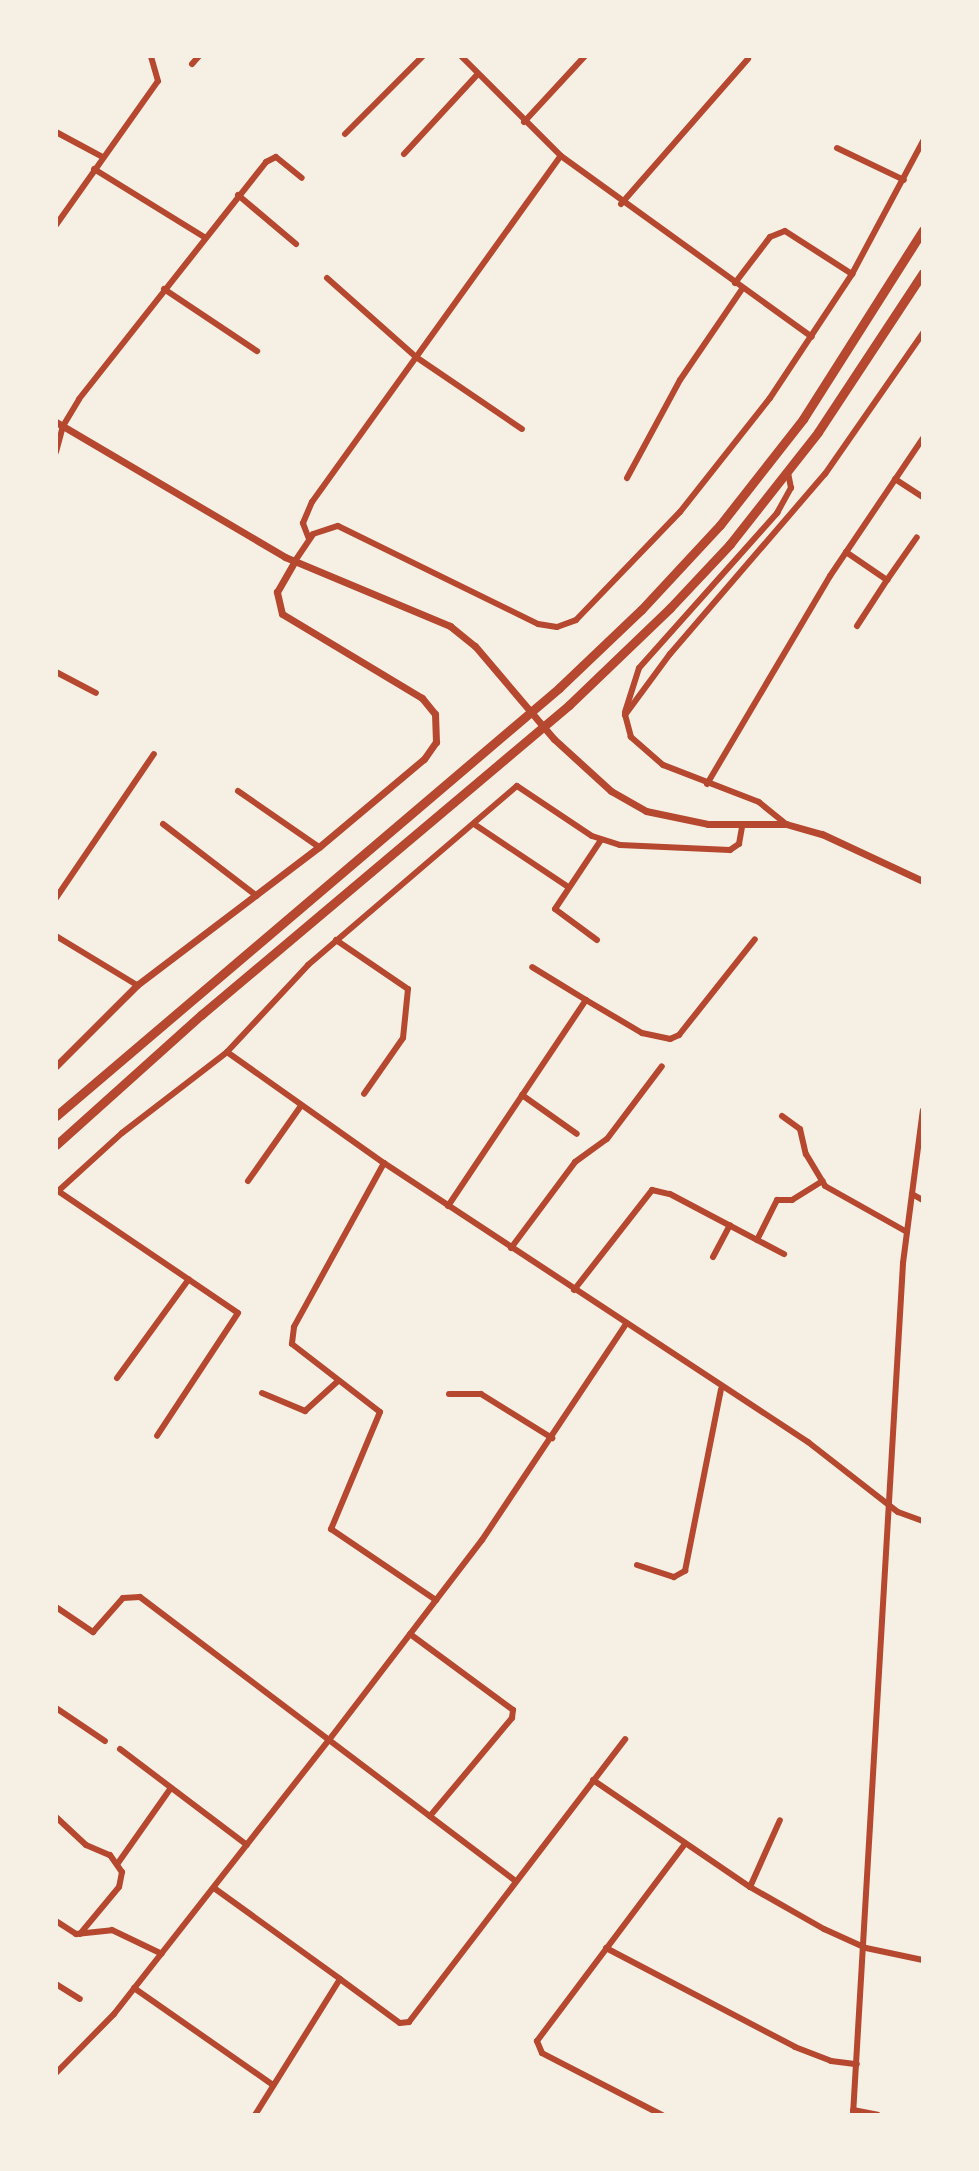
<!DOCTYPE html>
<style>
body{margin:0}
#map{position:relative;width:979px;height:2171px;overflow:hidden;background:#f6efe4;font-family:"Public Sans",sans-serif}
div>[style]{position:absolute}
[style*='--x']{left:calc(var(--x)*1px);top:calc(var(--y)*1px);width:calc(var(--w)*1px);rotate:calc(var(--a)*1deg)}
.minor>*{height:6px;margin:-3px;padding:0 3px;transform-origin:3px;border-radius:3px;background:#b5482f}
.tertiary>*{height:7px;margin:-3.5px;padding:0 3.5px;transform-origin:3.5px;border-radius:3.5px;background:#b5482f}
.trunk>*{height:9px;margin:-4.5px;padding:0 4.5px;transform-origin:4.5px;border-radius:4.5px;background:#b5482f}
span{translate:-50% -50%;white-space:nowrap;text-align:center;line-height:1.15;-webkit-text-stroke:8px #f6efe4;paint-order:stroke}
.frame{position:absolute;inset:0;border:58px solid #f6efe4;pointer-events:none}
</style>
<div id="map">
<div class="minor">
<i style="--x:461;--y:56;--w:141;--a:45"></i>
<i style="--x:561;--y:156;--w:309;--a:35.8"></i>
<i style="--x:192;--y:64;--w:11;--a:-49"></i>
<i style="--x:524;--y:122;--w:90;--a:-47.3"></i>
<i style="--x:56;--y:132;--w:51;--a:28.1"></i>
<i style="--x:345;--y:134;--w:110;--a:-45"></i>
<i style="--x:837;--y:148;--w:74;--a:25.5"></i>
<i style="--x:404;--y:154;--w:108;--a:-47.3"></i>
<i style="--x:94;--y:169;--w:129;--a:31.7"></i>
<i style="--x:238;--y:195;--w:76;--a:40.2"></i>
<i style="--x:621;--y:204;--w:193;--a:-48.8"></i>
<i style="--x:56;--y:225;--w:176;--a:-54.7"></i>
<i style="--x:158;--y:81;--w:26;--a:-106"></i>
<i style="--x:327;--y:278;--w:119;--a:41.6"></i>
<i style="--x:416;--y:357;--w:128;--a:34.2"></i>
<i style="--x:735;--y:283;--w:58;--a:-52.7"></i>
<i style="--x:770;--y:237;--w:16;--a:-22"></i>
<i style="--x:785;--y:231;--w:80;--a:32.7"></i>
<i style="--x:164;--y:289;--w:112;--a:33.7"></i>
<i style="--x:56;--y:452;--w:27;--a:-75"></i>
<i style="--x:63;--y:426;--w:31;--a:-59"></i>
<i style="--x:79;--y:399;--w:302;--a:-51.7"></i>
<i style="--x:266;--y:162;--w:11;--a:-27"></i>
<i style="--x:276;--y:157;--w:33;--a:39"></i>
<i style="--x:627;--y:478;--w:111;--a:-61.6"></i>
<i style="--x:680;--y:380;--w:110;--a:-55.7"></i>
<i style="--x:895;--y:479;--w:33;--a:33"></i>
<i style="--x:309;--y:539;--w:17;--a:-111"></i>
<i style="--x:303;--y:523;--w:23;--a:-67"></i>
<i style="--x:312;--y:502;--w:426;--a:-54.3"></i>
<i style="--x:846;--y:552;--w:50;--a:34.3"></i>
<i style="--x:887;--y:580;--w:52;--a:-55.1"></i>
<i style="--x:295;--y:561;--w:32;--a:-56"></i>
<i style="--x:313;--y:534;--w:26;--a:-18"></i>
<i style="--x:338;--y:526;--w:223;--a:26.1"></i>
<i style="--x:538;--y:624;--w:19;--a:9"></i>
<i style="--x:557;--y:627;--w:20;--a:-20"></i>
<i style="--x:576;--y:620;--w:150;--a:-46.1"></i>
<i style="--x:680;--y:512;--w:145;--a:-51.7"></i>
<i style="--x:770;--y:398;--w:149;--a:-56.5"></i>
<i style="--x:852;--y:274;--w:151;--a:-61.9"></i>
<i style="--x:857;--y:626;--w:55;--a:-56.9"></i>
<i style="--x:56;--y:672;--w:45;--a:27.7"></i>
<i style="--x:625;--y:712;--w:46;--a:-72.3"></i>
<i style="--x:639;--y:668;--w:208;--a:-48.3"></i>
<i style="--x:777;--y:513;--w:29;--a:-61"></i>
<i style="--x:791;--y:488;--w:16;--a:-101"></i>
<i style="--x:707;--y:784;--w:242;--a:-59.4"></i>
<i style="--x:830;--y:576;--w:166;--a:-56"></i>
<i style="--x:238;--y:791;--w:98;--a:34.7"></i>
<i style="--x:163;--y:824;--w:118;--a:37.5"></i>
<i style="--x:474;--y:824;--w:113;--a:33.8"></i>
<i style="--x:786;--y:824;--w:35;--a:-141"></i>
<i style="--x:759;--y:802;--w:103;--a:-158.9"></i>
<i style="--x:663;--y:765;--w:43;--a:-138.8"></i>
<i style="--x:631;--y:737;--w:23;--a:-105"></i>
<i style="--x:625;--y:715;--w:76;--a:-53.6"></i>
<i style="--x:670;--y:654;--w:238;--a:-49.3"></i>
<i style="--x:825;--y:474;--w:172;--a:-55.2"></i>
<i style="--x:56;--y:898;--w:174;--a:-55.8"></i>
<i style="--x:56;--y:936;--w:95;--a:31.2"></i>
<i style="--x:336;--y:940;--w:87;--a:34.2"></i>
<i style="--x:408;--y:989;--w:49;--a:95.8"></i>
<i style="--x:403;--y:1038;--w:68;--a:124.9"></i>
<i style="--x:597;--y:940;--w:52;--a:-143.6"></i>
<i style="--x:555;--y:909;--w:83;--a:-56.3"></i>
<i style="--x:586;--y:1000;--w:65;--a:30.5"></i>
<i style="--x:642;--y:1033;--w:29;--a:12"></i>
<i style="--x:670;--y:1039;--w:10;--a:-24"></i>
<i style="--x:679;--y:1035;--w:122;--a:-51.6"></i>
<i style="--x:227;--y:1052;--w:192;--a:35.3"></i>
<i style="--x:384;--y:1163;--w:508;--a:33.35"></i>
<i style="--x:808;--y:1442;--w:114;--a:37.9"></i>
<i style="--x:898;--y:1512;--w:27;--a:20"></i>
<i style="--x:522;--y:1095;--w:67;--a:35.3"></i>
<i style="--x:782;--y:1116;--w:22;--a:36"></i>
<i style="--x:800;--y:1129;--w:26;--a:77"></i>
<i style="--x:806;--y:1154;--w:37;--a:59"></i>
<i style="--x:825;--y:1186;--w:94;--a:29.3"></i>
<i style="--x:384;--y:1163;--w:187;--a:118.8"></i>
<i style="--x:294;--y:1327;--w:17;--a:97"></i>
<i style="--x:292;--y:1344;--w:111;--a:37.7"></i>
<i style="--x:380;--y:1412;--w:127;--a:112.7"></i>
<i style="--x:331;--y:1529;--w:127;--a:34.1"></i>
<i style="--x:248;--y:1181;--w:92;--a:-54.8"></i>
<i style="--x:58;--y:1191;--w:217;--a:34.1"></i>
<i style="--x:238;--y:1313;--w:147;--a:123.4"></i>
<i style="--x:56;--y:1193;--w:89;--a:-42.3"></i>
<i style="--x:122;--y:1133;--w:133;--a:-37.6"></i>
<i style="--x:227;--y:1052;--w:119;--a:-47"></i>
<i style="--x:308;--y:965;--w:275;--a:-40.6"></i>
<i style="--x:517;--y:786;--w:90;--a:33.7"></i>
<i style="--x:592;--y:836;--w:29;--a:18"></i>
<i style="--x:620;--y:845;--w:110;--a:2.6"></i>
<i style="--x:730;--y:850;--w:11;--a:-34"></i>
<i style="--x:739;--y:844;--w:17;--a:-80"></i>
<i style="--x:912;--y:1194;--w:13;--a:29"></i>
<i style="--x:448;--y:1206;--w:248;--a:-56.2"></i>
<i style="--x:586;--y:1000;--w:63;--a:-148.6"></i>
<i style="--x:757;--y:1240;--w:45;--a:-63.4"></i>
<i style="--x:777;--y:1200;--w:15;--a:0"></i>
<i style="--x:792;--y:1200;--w:36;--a:-32"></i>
<i style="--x:511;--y:1248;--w:107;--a:-53.3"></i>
<i style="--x:575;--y:1162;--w:39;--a:-36"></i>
<i style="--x:607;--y:1139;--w:91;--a:-53"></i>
<i style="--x:713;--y:1257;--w:36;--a:-62"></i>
<i style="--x:574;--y:1290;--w:127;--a:-52"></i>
<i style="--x:652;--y:1190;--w:18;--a:13"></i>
<i style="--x:670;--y:1194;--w:129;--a:27.8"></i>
<i style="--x:117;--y:1378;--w:122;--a:-54"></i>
<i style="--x:262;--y:1393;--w:47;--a:22.7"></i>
<i style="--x:305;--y:1411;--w:45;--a:-42.3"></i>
<i style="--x:449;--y:1394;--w:32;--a:0"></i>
<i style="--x:481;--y:1394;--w:84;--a:31.8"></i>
<i style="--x:637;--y:1565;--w:39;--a:18"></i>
<i style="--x:674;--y:1577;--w:13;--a:-29"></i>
<i style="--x:685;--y:1571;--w:185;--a:-78.8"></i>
<i style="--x:56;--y:1607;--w:45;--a:34"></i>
<i style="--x:93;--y:1632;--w:45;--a:-48.6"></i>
<i style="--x:123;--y:1598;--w:17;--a:-3"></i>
<i style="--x:140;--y:1597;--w:471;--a:37.1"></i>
<i style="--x:410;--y:1634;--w:128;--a:36.4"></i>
<i style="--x:513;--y:1710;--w:8;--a:97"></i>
<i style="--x:512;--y:1718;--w:128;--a:129.9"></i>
<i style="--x:56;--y:1708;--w:59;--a:34"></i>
<i style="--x:120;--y:1749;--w:159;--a:37.1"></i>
<i style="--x:593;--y:1780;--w:190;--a:34.3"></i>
<i style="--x:750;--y:1887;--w:85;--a:29.6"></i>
<i style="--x:824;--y:1929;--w:46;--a:24.3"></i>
<i style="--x:866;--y:1948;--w:58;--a:11.9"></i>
<i style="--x:56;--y:1817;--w:41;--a:43"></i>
<i style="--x:86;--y:1845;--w:26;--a:23"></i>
<i style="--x:110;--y:1855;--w:21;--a:55"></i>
<i style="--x:122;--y:1872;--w:15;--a:101"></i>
<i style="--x:119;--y:1887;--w:61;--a:129.7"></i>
<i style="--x:118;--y:1863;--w:92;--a:-54.8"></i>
<i style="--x:750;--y:1887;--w:73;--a:-65.9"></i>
<i style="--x:214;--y:1888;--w:155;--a:35.8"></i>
<i style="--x:340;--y:1979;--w:160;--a:122"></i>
<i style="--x:56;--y:1921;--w:24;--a:33"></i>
<i style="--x:76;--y:1934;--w:36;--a:-6"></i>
<i style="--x:112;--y:1930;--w:55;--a:25.6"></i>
<i style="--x:606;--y:1948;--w:213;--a:27.6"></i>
<i style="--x:795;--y:2047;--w:39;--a:21"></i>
<i style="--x:831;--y:2061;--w:26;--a:7"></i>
<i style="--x:340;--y:1979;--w:74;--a:36.3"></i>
<i style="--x:400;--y:2023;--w:9;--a:-6"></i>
<i style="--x:409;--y:2022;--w:356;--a:-52.6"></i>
<i style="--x:56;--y:1984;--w:28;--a:32"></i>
<i style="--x:134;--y:1988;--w:169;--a:34.9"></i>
<i style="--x:56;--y:2073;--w:83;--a:-45.5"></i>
<i style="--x:114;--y:2014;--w:348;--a:-51.9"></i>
<i style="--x:329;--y:1740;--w:252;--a:-52.6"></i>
<i style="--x:482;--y:1540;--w:260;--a:-56.3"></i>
<i style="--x:853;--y:2110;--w:25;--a:11"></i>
<i style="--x:662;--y:2115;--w:135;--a:-152.7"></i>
<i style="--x:542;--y:2053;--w:13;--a:-113"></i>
<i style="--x:537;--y:2041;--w:246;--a:-53.1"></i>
<i style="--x:853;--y:2115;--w:853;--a:-86.64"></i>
<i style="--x:903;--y:1263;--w:154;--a:-82.6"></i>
</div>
<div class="tertiary">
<i style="--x:56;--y:422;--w:266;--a:30.5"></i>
<i style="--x:285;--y:557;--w:179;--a:22.7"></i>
<i style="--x:450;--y:626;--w:32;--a:39"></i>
<i style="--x:475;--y:646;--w:122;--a:49.7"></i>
<i style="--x:554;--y:739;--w:77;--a:42.4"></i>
<i style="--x:611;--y:791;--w:40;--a:29.7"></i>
<i style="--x:646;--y:811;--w:63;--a:11.8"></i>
<i style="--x:708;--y:824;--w:78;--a:0"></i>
<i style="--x:786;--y:824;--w:37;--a:16"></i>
<i style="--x:822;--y:834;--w:111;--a:25"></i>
<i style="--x:56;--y:1066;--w:115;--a:-45"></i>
<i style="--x:137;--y:985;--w:228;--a:-37.2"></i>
<i style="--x:319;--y:847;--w:137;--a:-40"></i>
<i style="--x:424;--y:759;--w:21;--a:-55"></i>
<i style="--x:436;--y:742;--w:28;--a:-92"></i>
<i style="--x:435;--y:714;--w:21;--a:-129"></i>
<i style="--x:422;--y:698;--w:163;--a:-149"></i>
<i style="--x:282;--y:614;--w:23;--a:-103"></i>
<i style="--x:277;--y:592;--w:36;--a:-60"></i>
</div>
<div class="trunk">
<i style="--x:56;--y:1116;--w:660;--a:-40.39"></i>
<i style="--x:559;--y:688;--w:113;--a:-43.6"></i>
<i style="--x:641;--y:610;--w:116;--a:-47.1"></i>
<i style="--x:720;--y:525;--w:135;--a:-51.9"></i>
<i style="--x:803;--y:419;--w:224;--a:-57.6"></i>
<i style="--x:56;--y:1145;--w:195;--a:-41.9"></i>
<i style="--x:201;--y:1015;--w:481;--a:-40.1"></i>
<i style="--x:569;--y:705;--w:140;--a:-43.8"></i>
<i style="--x:670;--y:608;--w:88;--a:-46.8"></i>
<i style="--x:730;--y:544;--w:142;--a:-51.8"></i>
<i style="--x:818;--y:432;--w:191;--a:-56.6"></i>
</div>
<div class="frame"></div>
</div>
